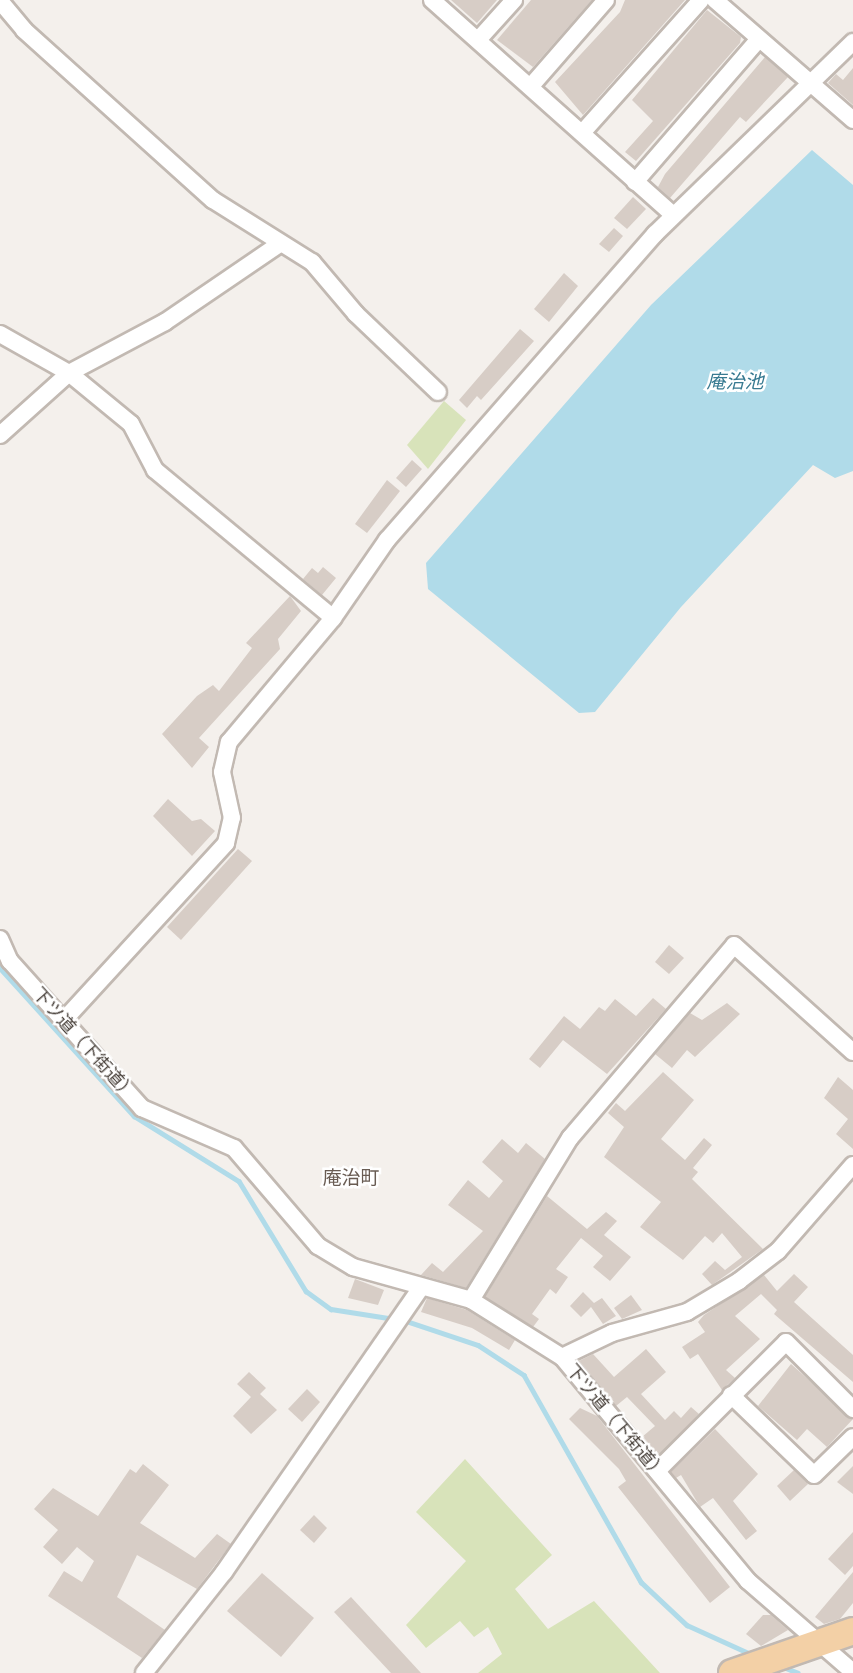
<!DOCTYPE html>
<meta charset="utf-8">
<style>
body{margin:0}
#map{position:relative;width:853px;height:1673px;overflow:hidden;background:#f4f0ec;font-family:Rubik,"Noto Sans JP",sans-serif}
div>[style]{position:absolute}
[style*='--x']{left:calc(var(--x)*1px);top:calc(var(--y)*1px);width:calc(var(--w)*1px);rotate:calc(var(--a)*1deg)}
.green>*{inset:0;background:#d8e3ba}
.water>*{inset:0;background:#b0dbe9}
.stream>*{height:4.5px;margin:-2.25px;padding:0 2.25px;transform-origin:2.25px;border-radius:2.25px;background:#b0dbe9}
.building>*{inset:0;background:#d7cdc6}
.roads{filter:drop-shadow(2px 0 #c2b9b2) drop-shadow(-2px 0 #c2b9b2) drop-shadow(0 2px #c2b9b2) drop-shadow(0 -2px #c2b9b2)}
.minor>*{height:16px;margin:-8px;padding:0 8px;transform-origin:8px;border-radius:8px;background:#fff}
.primary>*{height:26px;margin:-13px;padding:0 13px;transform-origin:13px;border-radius:13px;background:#f3d0a6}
span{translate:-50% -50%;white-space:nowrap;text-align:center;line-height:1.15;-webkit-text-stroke:5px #fff;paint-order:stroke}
.street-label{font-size:18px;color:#48403a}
.water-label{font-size:19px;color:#387a91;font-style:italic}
.neighbourhood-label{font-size:19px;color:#695c53}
</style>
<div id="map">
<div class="green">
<i style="clip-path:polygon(444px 401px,466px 420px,428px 469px,407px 445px)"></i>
<i style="clip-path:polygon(465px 1459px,552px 1555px,515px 1589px,548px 1629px,594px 1601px,660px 1673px,478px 1673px,502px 1654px,488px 1627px,474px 1637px,460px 1621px,426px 1648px,406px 1625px,466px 1561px,416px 1512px)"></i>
</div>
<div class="water">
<i style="clip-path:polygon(812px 150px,853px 185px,853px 471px,835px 478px,813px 465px,681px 607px,595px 712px,579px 713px,428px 589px,426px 563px,651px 305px)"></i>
</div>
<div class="stream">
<i style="--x:0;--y:968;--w:200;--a:47.8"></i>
<i style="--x:134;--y:1116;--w:123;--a:31.8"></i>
<i style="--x:239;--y:1181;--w:129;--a:58.7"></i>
<i style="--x:306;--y:1291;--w:31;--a:36"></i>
<i style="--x:331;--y:1309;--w:64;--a:9"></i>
<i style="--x:403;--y:1320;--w:79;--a:18.4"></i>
<i style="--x:478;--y:1345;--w:55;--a:33.1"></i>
<i style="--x:524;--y:1375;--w:238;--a:60.5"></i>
<i style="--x:641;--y:1582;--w:63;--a:43.1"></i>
<i style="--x:687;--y:1625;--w:72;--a:24.4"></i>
<i style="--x:781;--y:1666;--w:18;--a:22"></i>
</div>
<div class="building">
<i style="clip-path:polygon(451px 0,497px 0,477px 23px)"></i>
<i style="clip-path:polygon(531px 0,592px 0,533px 67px,497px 40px)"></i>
<i style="clip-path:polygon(625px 0,685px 0,583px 115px,555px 82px,620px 12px)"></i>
<i style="clip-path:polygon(707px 10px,741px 37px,740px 43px,636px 161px,625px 152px,653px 121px,632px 100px)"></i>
<i style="clip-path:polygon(765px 57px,788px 77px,746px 122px,740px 117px,670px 198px,658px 187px,665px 174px)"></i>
<i style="clip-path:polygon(853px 68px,853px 105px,828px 83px,836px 74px,843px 80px)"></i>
<i style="clip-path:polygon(633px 197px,646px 209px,627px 229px,614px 218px)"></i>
<i style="clip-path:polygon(614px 228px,623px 236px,609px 252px,599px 244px)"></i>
<i style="clip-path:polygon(564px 273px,578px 286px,549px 322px,534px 309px)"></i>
<i style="clip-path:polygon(520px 329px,534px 341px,481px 400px,477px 396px,467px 408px,459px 400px)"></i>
<i style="clip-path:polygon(412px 460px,422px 469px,406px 487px,396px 478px)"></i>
<i style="clip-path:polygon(387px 480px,400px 491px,367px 533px,355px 524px)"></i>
<i style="clip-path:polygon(323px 567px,336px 578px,322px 595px,303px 579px,312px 568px,318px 573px)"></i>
<i style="clip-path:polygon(290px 596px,301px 611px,278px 639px,280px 649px,199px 738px,209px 747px,192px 768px,162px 734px,197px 696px,213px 685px,219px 691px,252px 648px,246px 643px)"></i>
<i style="clip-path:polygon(168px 799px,192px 821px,201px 819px,215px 831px,192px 856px,153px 816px)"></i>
<i style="clip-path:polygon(238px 849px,252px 861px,181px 940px,167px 927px)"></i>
<i style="clip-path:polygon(669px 945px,684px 958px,669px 974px,655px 962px)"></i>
<i style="clip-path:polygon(653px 998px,666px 1009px,607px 1074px,563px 1040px,540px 1068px,529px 1059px,564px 1016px,580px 1029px,599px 1007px,605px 1011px,615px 999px,636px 1016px)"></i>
<i style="clip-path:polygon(727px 1003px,740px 1014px,695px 1057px,687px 1050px,672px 1068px,655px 1054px,690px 1013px,702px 1020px)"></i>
<i style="clip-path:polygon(663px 1072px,694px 1100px,661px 1139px,685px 1160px,704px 1138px,712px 1145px,693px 1168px,698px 1172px,692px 1179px,763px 1249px,712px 1285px,702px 1274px,715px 1261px,725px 1270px,742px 1257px,722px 1233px,713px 1243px,705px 1236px,683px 1260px,640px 1227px,661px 1202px,604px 1157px,624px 1127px,608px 1113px,616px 1103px,625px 1111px)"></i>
<i style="clip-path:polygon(838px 1077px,853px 1090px,853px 1149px,836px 1134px,848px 1119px,824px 1098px)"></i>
<i style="clip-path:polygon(502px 1139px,518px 1153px,526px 1143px,545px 1159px,466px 1288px,421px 1275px,432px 1263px,443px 1272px,483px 1231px,448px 1205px,468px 1180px,489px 1198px,503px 1181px,482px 1162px)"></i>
<i style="clip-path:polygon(547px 1196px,587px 1229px,606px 1212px,617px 1221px,604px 1235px,631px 1257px,610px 1281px,593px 1267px,603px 1256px,581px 1238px,556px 1269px,568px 1277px,556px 1294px,550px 1289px,532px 1314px,539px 1319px,533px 1327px,485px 1297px)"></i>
<i style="clip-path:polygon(794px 1274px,808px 1287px,794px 1302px,853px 1355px,853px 1382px,774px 1314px,777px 1310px,761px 1294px,735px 1316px,760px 1339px,726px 1370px,735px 1378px,722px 1390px,698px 1354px,690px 1359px,682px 1347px,705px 1332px,698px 1322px,704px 1315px,764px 1275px,777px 1291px)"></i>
<i style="clip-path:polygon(355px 1279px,384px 1290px,378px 1305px,348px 1298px)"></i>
<i style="clip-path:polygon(583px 1292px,594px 1303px,602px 1298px,616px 1316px,603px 1324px,591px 1307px,581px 1317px,570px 1306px)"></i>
<i style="clip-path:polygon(631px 1295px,642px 1310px,622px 1319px,614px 1308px)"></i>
<i style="clip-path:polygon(427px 1298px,467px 1310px,515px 1340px,509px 1350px,472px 1328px,421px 1312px)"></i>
<i style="clip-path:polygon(646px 1349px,666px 1372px,641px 1394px,665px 1420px,674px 1411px,681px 1418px,691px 1407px,699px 1414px,658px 1456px,642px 1437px,655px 1426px,627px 1397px,616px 1406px,579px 1361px,593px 1354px,614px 1377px)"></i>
<i style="clip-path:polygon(791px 1364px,853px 1419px,827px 1447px,807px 1429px,797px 1440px,758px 1406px)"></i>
<i style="clip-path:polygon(249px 1372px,266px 1388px,260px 1394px,277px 1410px,251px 1434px,233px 1416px,251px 1397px,237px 1384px)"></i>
<i style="clip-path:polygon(307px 1389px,320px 1402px,302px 1422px,288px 1409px)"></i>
<i style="clip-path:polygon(580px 1408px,597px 1416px,730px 1587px,710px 1603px,618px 1487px,626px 1481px,619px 1469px,569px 1419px)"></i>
<i style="clip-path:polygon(715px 1429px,758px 1474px,733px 1501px,757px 1531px,746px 1540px,713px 1498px,700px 1507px,681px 1475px,676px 1478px,671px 1472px)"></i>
<i style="clip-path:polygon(143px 1464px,169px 1485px,140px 1523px,195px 1558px,217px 1534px,231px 1544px,197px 1589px,137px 1555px,117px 1597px,165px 1630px,142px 1658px,48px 1596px,64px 1571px,82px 1582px,94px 1561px,77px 1547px,62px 1564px,43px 1547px,58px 1530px,34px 1509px,53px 1488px,98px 1516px,130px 1469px,136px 1473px)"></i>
<i style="clip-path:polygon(853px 1466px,853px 1494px,837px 1482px)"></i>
<i style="clip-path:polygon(794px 1470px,808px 1484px,790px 1501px,777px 1486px)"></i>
<i style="clip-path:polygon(314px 1515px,327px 1528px,314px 1543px,300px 1530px)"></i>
<i style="clip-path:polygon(853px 1532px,853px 1566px,845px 1575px,828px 1559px)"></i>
<i style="clip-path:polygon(853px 1572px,853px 1603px,840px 1619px,824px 1624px,815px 1617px)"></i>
<i style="clip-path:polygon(262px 1573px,314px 1618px,281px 1657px,227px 1611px)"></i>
<i style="clip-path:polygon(351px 1597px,421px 1673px,391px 1673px,334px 1612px)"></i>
<i style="clip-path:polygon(763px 1615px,771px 1615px,788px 1630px,761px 1646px,746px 1634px)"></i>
</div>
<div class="roads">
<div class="minor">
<i style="--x:432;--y:0;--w:323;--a:41.7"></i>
<i style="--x:715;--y:0;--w:183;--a:41"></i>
<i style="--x:0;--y:1;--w:38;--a:50"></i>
<i style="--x:24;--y:30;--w:254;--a:42"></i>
<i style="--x:213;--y:200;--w:117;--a:32.1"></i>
<i style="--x:312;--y:262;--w:68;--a:49.8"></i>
<i style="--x:356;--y:314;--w:113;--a:43.6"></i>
<i style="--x:478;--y:40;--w:54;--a:-48"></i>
<i style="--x:531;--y:86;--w:114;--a:-48.9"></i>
<i style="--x:582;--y:133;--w:178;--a:-48.2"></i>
<i style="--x:635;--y:182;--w:189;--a:-49.1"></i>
<i style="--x:0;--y:334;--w:79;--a:29.5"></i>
<i style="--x:69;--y:373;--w:80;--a:39.4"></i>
<i style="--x:131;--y:424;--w:52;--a:62.4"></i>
<i style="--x:155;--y:470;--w:231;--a:39.7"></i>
<i style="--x:0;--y:435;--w:93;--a:-41.9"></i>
<i style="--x:69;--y:373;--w:109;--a:-28"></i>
<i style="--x:165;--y:322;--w:137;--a:-34.3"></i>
<i style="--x:0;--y:939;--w:24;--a:66"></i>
<i style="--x:10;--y:961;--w:198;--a:48.1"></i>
<i style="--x:142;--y:1108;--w:100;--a:23.5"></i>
<i style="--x:234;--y:1148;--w:129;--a:49.4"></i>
<i style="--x:318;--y:1246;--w:41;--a:31"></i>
<i style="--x:353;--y:1267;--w:123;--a:15.6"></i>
<i style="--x:471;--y:1300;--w:107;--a:32.1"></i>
<i style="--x:562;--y:1357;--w:291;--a:50.3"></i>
<i style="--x:748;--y:1581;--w:139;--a:40.9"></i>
<i style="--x:64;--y:1020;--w:240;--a:-47.5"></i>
<i style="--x:226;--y:843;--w:26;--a:-77"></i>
<i style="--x:232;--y:818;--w:47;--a:-102.3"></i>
<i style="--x:222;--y:772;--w:31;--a:-77"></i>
<i style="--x:229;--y:742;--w:162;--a:-50"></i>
<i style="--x:333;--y:618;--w:95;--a:-55.3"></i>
<i style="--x:387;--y:540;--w:407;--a:-48.8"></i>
<i style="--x:655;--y:234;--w:276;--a:-44.1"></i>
<i style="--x:471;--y:1300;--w:190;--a:-58.6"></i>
<i style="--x:570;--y:1138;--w:253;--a:-49.6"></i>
<i style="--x:734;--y:945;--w:160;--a:42"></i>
<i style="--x:562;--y:1357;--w:55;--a:-25.6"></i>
<i style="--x:612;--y:1333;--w:78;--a:-15.6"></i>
<i style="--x:687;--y:1312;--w:61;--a:-30.8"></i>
<i style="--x:739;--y:1281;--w:49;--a:-37.6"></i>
<i style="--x:778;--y:1251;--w:114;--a:-48.9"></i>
<i style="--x:731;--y:1395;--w:115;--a:43.9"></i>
<i style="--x:814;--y:1475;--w:54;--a:-44.3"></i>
<i style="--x:657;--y:1471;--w:182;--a:-45"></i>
<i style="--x:786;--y:1342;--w:95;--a:45"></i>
<i style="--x:144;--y:1673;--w:129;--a:-51.6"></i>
<i style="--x:224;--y:1572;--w:346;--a:-55.3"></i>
</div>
<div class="primary">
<i style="--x:732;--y:1673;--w:128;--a:-19.1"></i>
</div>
</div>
<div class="street-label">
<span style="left:84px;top:1044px;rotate:48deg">下ツ道（下街道）</span>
<span style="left:616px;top:1422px;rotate:50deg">下ツ道（下街道）</span>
</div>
<div class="water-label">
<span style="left:735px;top:382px">庵治池</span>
</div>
<div class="neighbourhood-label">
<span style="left:351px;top:1178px">庵治町</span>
</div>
</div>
